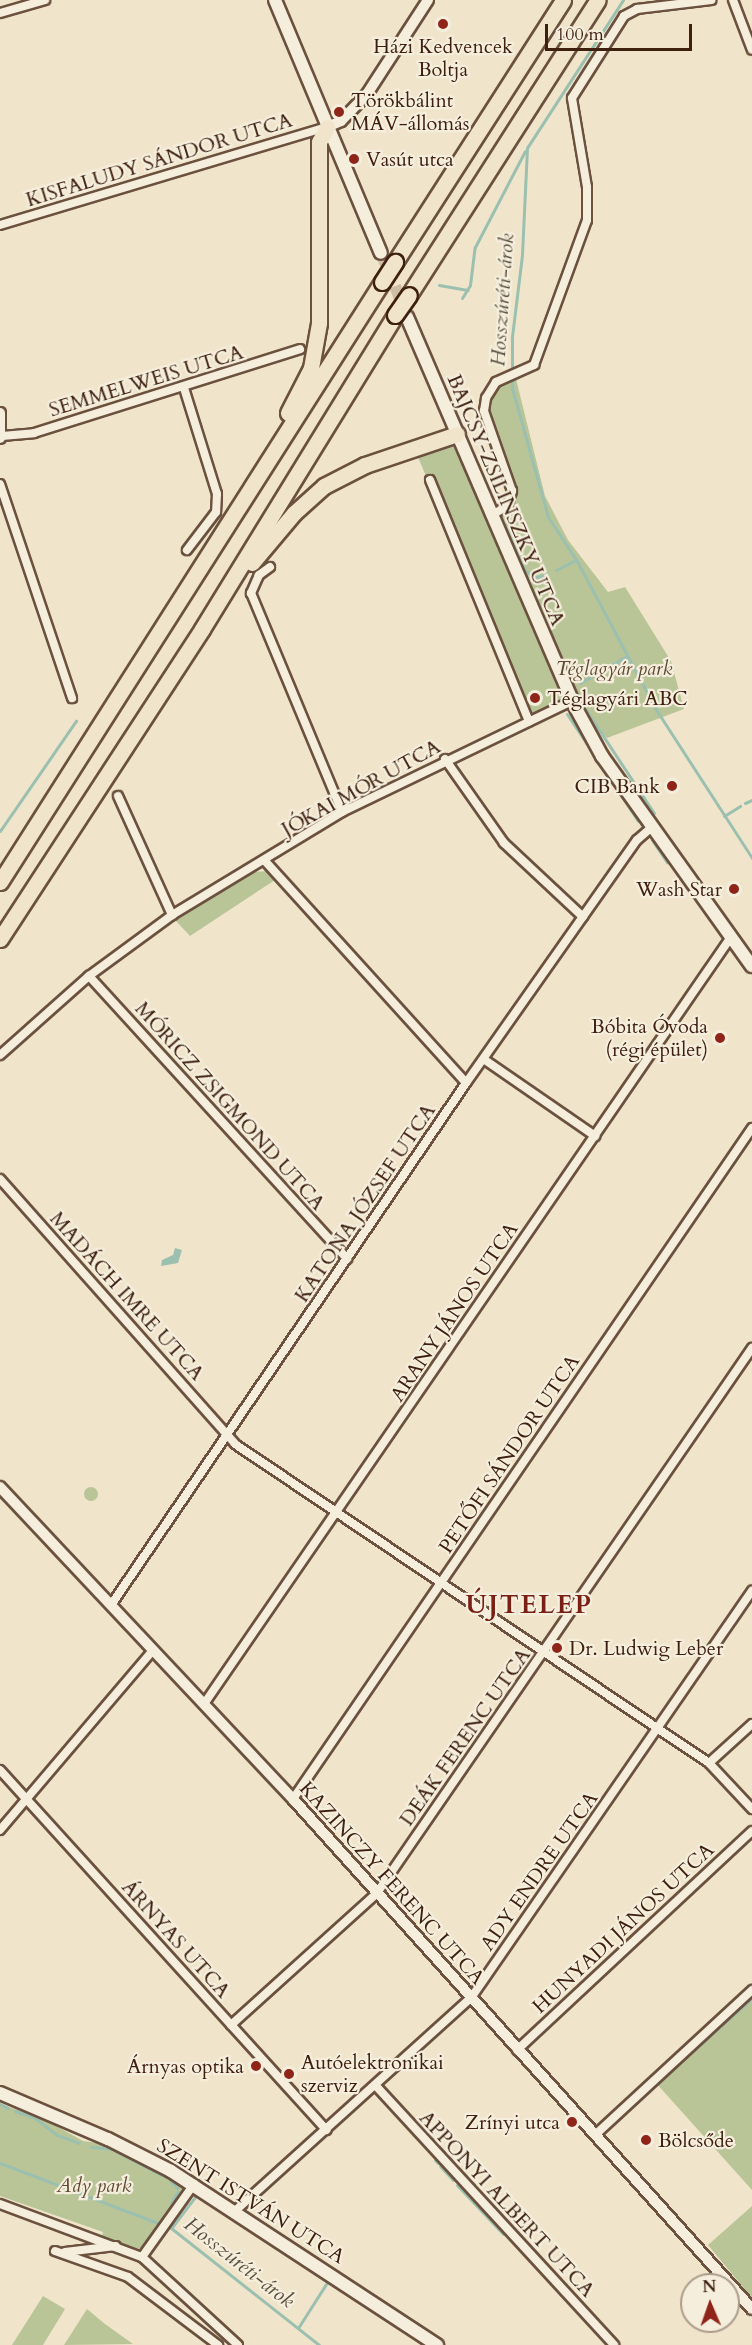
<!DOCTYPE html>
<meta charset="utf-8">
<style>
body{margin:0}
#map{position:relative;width:752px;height:2345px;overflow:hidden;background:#f0e5cb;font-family:Cardo,serif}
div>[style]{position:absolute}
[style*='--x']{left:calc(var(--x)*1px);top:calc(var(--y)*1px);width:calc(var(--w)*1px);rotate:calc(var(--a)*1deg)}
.green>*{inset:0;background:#bac597}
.round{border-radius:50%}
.water>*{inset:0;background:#9bc0b0}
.stream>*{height:3px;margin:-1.5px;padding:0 1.5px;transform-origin:1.5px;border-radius:1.5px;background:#9bc0b0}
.secondary-tunnel>*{height:12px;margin-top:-6px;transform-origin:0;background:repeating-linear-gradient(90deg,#cdbea5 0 12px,transparent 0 18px)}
.roads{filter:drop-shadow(2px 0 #6b513e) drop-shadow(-2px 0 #6b513e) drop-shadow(0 2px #6b513e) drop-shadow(0 -2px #6b513e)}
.minor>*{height:8px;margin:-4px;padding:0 4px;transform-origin:4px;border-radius:4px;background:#f5eedd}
.tertiary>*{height:10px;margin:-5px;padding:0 5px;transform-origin:5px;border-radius:5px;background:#f5eedd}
.secondary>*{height:12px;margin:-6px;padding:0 6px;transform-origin:6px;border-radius:6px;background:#f5eedd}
.motorway>*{height:15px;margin:-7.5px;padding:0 7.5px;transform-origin:7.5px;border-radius:7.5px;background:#f0e5cb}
.bridges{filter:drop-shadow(2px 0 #3f200f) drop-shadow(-2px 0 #3f200f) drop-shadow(0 2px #3f200f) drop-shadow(0 -2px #3f200f)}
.motorway-bridge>*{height:15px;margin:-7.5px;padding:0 7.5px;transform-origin:7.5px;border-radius:7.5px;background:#f0e5cb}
.dots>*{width:16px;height:16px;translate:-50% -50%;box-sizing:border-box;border:3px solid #f5eedd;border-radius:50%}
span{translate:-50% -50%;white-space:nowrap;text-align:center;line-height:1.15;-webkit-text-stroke:4.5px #f5eedd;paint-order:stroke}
.poi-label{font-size:20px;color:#3f200f}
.left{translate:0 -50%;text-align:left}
.right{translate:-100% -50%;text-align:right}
.street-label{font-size:20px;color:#3f200f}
.park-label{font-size:20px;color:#5e4931;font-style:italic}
.water-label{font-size:21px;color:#5b503f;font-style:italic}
.district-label{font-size:26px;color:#7a1f14;font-weight:700;letter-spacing:1.5px}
.north{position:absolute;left:680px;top:2273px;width:60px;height:60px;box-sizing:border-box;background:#f5eedd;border:2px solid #ac9c8b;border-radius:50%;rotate:358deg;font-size:16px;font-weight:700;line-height:24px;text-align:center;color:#3f200f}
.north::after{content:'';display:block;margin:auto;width:21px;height:27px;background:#8f2418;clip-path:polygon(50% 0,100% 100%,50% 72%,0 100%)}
.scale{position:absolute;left:545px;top:24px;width:147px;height:27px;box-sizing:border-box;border:3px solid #3f200f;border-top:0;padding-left:8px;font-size:18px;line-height:21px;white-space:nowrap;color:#3f200f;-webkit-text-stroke:4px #f5eedd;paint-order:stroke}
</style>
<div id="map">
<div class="green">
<i style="clip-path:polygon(515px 375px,545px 496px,568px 540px,608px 592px,625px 587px,671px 661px,684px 709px,607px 738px,572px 701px,529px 721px,415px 450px,457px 434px,491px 515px,511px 499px,484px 411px,489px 390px)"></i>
<i style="clip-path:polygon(268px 871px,275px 880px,190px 936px,175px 920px,255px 872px)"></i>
<i class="round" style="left:84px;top:1487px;width:14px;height:14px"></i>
<i style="clip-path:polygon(752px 1995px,752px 2190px,656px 2083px)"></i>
<i style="clip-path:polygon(0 2104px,42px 2118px,83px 2141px,105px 2144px,181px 2182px,182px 2191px,144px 2248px,134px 2249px,102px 2236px,103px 2232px,0 2196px)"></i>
<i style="clip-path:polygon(752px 2206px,752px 2298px,708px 2245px)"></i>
<i style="clip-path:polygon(43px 2296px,65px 2309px,43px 2345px,12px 2345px)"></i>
<i style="clip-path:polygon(87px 2309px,105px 2324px,133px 2344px,64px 2345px)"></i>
</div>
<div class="water">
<i style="clip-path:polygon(175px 1248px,182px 1250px,178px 1263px,161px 1266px,162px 1260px,173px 1255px)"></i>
</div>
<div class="stream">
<i style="--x:623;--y:0;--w:176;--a:123"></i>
<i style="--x:527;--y:148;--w:107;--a:92.7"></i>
<i style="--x:522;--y:255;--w:83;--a:97"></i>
<i style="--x:512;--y:337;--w:51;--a:90"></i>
<i style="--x:512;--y:388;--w:134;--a:74.4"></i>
<i style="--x:548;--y:517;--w:53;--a:56.6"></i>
<i style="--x:577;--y:561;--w:166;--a:62"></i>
<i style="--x:655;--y:708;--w:179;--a:57.1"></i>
<i style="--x:439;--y:285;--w:29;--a:10"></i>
<i style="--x:462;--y:298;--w:15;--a:-58"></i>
<i style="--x:470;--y:285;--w:38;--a:-83"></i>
<i style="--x:475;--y:247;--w:108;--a:-62.5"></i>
<i style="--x:505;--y:526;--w:49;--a:66"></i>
<i style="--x:525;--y:571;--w:13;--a:29"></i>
<i style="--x:536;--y:577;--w:12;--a:-14"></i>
<i style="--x:556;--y:570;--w:22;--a:-27"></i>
<i style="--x:580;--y:683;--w:54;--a:-29.9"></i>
<i style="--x:584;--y:707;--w:127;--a:56.6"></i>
<i style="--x:567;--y:714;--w:128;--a:56.4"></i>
<i style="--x:745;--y:803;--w:8;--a:-23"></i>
<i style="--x:724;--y:816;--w:19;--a:-32"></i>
<i style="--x:0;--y:831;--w:134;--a:-55.4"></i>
<i style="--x:652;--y:840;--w:27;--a:56"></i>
<i style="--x:685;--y:2058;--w:90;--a:-41.8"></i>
<i style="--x:0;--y:2104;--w:9;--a:27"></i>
<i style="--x:15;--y:2111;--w:21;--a:19"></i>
<i style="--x:35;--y:2118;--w:28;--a:38"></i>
<i style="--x:60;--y:2136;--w:20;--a:20"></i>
<i style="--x:91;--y:2147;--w:21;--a:5"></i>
<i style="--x:112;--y:2149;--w:60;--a:27.8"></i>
<i style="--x:435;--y:2160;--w:4;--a:45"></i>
<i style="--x:0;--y:2163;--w:183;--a:20.8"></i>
<i style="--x:171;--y:2228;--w:189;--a:38.3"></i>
<i style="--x:440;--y:2166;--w:19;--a:47"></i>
<i style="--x:170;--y:2180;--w:11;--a:49"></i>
<i style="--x:457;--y:2185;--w:67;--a:46.8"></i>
<i style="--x:171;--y:2203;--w:13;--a:-61"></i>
<i style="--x:172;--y:2227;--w:43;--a:-52.6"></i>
<i style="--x:298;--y:2328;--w:52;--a:-57.5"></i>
</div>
<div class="secondary-tunnel">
<i style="--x:381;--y:253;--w:62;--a:67.2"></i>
</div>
<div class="roads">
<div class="minor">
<i style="--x:733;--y:0;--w:53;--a:69.2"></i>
<i style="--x:0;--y:13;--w:47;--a:-16.1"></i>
<i style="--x:0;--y:225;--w:341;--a:-16.7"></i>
<i style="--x:184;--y:388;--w:111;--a:72.7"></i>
<i style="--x:217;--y:494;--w:18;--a:93"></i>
<i style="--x:216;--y:512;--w:48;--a:127.3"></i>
<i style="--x:2;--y:436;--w:32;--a:-5"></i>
<i style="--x:34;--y:433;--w:279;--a:-17.5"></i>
<i style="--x:430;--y:480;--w:261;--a:67.7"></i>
<i style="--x:0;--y:484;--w:226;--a:71.4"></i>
<i style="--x:491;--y:516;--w:20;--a:-33"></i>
<i style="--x:508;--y:505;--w:15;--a:-74"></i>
<i style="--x:512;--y:491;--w:85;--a:-109.3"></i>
<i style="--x:484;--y:411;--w:13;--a:-81"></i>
<i style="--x:486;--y:398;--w:19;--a:-58"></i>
<i style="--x:496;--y:382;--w:42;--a:-24.1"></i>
<i style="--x:534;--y:365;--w:154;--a:-69.9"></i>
<i style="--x:587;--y:220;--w:33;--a:-90"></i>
<i style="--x:587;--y:187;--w:90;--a:-99.6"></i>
<i style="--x:572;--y:98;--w:97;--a:-57.6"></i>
<i style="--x:624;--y:16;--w:15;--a:-28"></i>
<i style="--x:637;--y:9;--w:75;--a:-6.9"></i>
<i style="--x:270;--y:567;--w:14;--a:144"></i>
<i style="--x:259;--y:575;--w:20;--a:114"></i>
<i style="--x:251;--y:593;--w:237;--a:67.4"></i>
<i style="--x:445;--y:759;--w:103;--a:54.9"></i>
<i style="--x:504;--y:843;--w:108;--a:43.1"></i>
<i style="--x:118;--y:796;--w:131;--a:65.6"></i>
<i style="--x:265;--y:861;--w:299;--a:47.8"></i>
<i style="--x:89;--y:976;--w:383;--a:47.6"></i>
<i style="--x:0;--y:1055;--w:119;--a:-41.6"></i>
<i style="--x:89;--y:976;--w:103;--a:-36.3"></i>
<i style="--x:172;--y:915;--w:199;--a:-31.2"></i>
<i style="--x:342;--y:812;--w:255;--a:-25.8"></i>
<i style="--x:485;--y:1060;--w:134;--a:34.6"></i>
<i style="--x:0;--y:1179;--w:354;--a:48.4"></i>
<i style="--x:235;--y:1444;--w:571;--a:33.94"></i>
<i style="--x:709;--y:1763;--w:63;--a:46.9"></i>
<i style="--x:111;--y:1605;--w:631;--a:-55.78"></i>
<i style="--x:466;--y:1083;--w:297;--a:-54.9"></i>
<i style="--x:637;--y:840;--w:21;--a:-41"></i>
<i style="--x:204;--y:1704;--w:931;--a:-55.51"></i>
<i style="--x:709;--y:1763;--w:58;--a:-42.2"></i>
<i style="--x:0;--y:1770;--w:486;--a:47.8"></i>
<i style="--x:293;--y:1799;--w:813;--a:-55.63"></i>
<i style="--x:0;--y:1830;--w:236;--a:-49.6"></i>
<i style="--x:231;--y:2025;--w:197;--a:-42.1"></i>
<i style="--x:377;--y:1893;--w:662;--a:-55.47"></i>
<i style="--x:517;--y:2050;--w:321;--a:-43"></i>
<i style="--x:376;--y:2086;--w:352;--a:47.4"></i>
<i style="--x:595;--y:2135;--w:214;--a:-42.7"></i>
<i style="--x:0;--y:2204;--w:152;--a:20.5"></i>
<i style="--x:142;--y:2257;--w:130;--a:42.5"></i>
<i style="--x:236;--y:2210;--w:316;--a:-42.1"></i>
<i style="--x:471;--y:1998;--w:495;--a:-55.4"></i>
<i style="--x:55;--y:2251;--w:77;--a:19.6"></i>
<i style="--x:128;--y:2277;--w:113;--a:37.1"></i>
<i style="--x:65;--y:2252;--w:51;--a:-6.7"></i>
<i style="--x:142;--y:2257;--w:90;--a:-54.5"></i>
</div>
<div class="tertiary">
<i style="--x:327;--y:127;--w:15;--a:-23"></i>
<i style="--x:341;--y:121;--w:37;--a:-46"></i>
<i style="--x:367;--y:94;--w:112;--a:-57"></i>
<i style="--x:0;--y:413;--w:25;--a:90"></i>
<i style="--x:0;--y:1487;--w:428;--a:46.8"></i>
<i style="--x:293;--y:1799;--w:686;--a:48.01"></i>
</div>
<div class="secondary">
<i style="--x:275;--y:0;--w:274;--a:67.3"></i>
<i style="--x:407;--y:317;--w:418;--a:66.7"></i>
<i style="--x:572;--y:701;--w:63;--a:61.4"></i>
<i style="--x:602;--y:756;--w:258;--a:54.5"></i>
<i style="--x:0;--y:2093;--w:117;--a:23.1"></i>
<i style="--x:108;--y:2139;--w:71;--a:26.9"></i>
<i style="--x:171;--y:2171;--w:318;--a:33.2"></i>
</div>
<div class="motorway">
<i style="--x:395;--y:262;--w:311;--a:-57.3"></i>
<i style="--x:409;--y:295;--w:350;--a:-57.4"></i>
<i style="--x:288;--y:413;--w:51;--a:-62.9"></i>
<i style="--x:311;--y:368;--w:46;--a:-79.9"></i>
<i style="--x:319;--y:323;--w:181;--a:-90"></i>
<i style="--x:319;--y:142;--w:17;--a:-62"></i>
<i style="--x:252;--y:563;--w:65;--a:-50"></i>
<i style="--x:294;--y:513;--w:40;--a:-42"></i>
<i style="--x:324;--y:486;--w:46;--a:-27.1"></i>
<i style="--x:365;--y:465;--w:97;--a:-18.6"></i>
<i style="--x:0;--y:882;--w:711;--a:-57.52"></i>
<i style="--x:0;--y:939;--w:370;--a:-56.9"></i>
<i style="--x:202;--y:629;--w:369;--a:-58.4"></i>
</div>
</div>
<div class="bridges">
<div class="motorway-bridge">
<i style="--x:382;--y:282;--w:24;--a:-57"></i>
<i style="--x:395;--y:315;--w:24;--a:-55"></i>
</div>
</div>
<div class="dots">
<i style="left:443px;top:24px;background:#8f2418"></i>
<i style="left:339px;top:112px;background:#8f2418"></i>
<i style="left:354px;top:159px;background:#8f2418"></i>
<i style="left:535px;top:698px;background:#8f2418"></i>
<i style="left:672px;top:786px;background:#8f2418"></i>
<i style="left:734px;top:889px;background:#8f2418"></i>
<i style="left:720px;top:1038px;background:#8f2418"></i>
<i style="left:557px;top:1648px;background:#8f2418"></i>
<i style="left:256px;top:2066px;background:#8f2418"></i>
<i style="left:289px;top:2074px;background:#8f2418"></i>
<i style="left:572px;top:2122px;background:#8f2418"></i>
<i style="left:646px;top:2140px;background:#8f2418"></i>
</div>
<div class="poi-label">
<span style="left:443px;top:58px">Házi Kedvencek<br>Boltja</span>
<span class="left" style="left:351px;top:112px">Törökbálint<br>MÁV-állomás</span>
<span class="left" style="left:366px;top:159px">Vasút utca</span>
<span class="left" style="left:547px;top:698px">Téglagyári ABC</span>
<span class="right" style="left:660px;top:786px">CIB Bank</span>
<span class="right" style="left:722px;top:889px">Wash Star</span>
<span class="right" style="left:708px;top:1038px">Bóbita Óvoda<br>(régi épület)</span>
<span class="left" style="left:569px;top:1648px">Dr. Ludwig Leber</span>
<span class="left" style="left:301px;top:2074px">Autóelektronikai<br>szerviz</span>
<span class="right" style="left:244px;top:2066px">Árnyas optika</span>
<span class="right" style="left:560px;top:2122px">Zrínyi utca</span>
<span class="left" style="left:658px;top:2140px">Bölcsőde</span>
</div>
<div class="street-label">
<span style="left:159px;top:160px;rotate:-17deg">KISFALUDY SÁNDOR UTCA</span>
<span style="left:146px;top:381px;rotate:-17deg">SEMMELWEIS UTCA</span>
<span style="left:506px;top:500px;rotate:67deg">BAJCSY-ZSILINSZKY UTCA</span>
<span style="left:361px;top:788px;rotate:-29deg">JÓKAI MÓR UTCA</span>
<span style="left:230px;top:1106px;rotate:48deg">MÓRICZ ZSIGMOND UTCA</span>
<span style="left:365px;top:1203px;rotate:-56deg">KATONA JÓZSEF UTCA</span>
<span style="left:127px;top:1296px;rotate:48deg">MADÁCH IMRE UTCA</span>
<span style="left:454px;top:1312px;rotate:-56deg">ARANY JÁNOS UTCA</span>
<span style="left:509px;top:1454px;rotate:-56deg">PETŐFI SÁNDOR UTCA</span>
<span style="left:465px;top:1737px;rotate:-55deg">DEÁK FERENC UTCA</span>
<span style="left:539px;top:1871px;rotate:-55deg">ADY ENDRE UTCA</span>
<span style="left:392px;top:1883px;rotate:48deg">KAZINCZY FERENC UTCA</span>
<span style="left:623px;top:1928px;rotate:-43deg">HUNYADI JÁNOS UTCA</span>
<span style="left:176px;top:1939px;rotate:48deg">ÁRNYAS UTCA</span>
<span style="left:251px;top:2201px;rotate:32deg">SZENT ISTVÁN UTCA</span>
<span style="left:507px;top:2204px;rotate:47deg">APPONYI ALBERT UTCA</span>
</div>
<div class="park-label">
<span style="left:614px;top:668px">Téglagyár park</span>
<span style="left:94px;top:2185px">Ady park</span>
</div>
<div class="water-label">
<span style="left:503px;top:300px;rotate:-86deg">Hosszúréti-árok</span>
<span style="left:239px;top:2263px;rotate:38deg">Hosszúréti-árok</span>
</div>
<div class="district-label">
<span style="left:529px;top:1605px">ÚJTELEP</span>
</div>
<div class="north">N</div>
<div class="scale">100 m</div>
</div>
